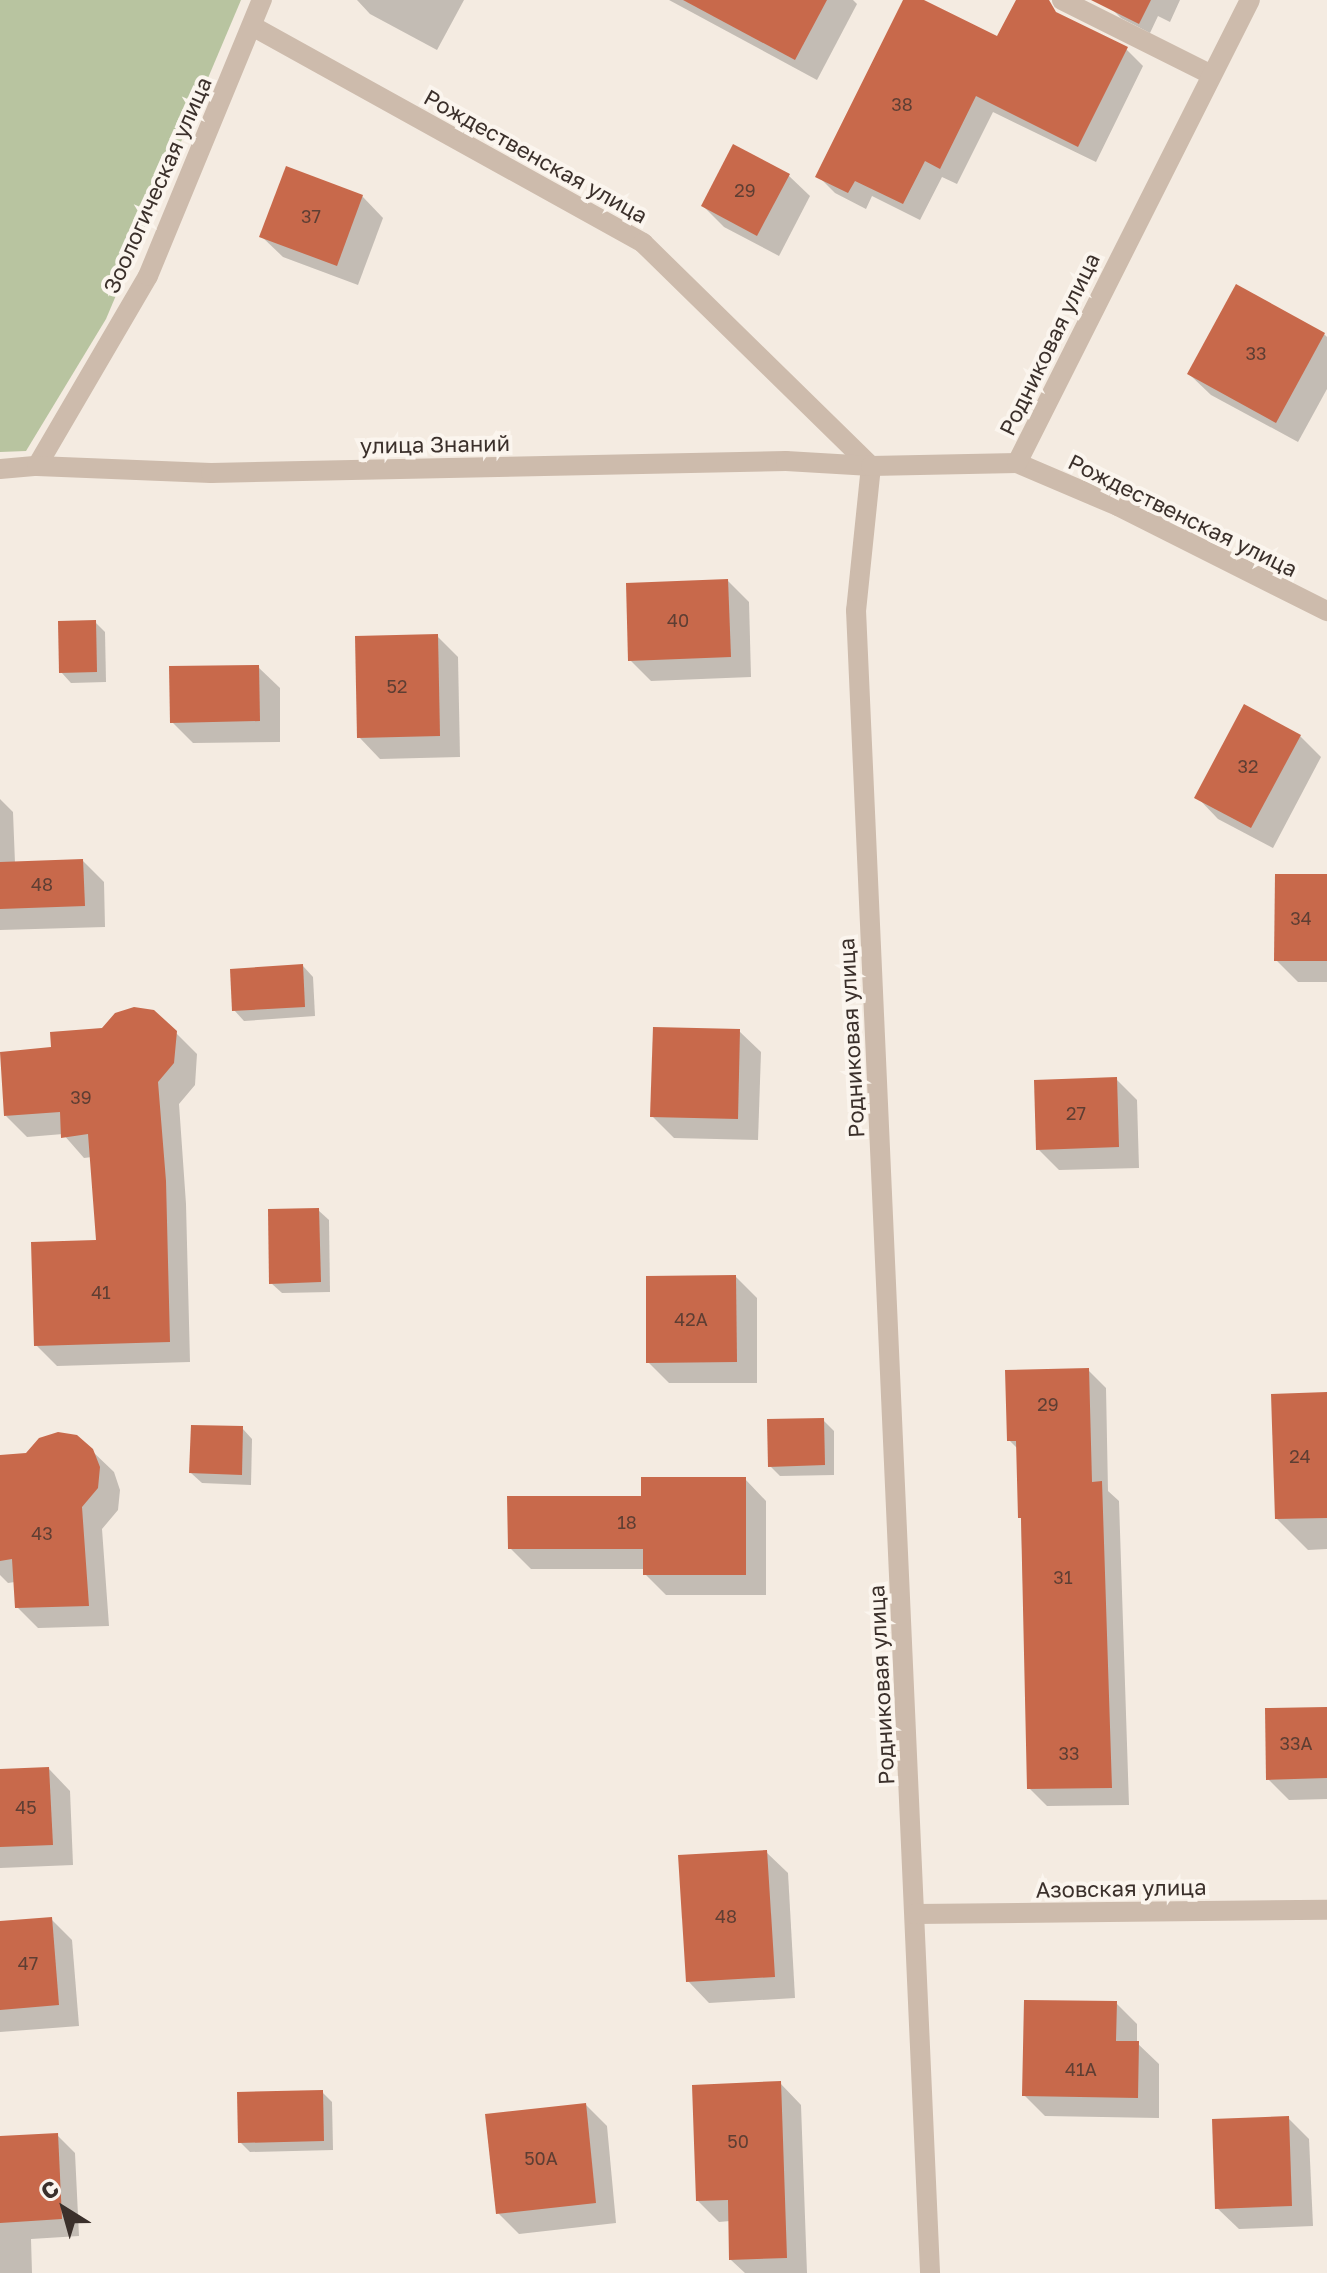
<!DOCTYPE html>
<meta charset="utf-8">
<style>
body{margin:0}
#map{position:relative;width:1327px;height:2273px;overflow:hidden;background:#f4ebe1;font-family:"Golos Text",sans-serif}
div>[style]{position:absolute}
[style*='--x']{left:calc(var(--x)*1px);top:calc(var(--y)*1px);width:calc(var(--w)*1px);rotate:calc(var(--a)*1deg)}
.green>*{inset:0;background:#b8c4a0}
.shadow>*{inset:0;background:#0003}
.building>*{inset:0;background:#c8694b}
.minor>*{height:20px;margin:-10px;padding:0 10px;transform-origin:10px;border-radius:10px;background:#cdbbac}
span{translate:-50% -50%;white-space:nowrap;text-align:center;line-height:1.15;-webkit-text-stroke:8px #fbf5ee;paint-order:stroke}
.number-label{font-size:18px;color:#5e3e33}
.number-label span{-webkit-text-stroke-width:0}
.street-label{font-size:22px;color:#3b302b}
.north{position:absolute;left:24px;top:2169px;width:80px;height:80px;-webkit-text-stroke:6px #fbf5ee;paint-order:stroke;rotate:323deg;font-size:22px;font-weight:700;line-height:32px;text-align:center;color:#3b302b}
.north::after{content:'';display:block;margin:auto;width:28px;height:36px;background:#3b302b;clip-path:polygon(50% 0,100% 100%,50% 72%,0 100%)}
</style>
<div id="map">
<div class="green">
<i style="clip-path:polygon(0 0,241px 0,106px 319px,26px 451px,0 452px)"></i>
</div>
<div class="shadow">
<i style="clip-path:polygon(357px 0,464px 0,437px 50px,370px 14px)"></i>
<i style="clip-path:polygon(669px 0,853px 0,857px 4px,817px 80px)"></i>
<i style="clip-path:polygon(905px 0,920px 0,998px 38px,1126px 49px,1143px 66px,1096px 162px,993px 112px,957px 184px,942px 177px,920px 220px,872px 196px,866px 209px,835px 193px,818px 176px)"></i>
<i style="clip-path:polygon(1114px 0,1180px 0,1170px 22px,1158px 16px,1150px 33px,1121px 18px,1111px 8px)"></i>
<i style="clip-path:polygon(788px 175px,810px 196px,779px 256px,724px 227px,703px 206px)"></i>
<i style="clip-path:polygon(362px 196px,383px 218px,358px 285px,283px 257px,261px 236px)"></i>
<i style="clip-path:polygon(1324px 334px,1327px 337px,1327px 389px,1298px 442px,1211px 395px,1189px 374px)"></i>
<i style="clip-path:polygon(728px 581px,749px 602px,751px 677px,651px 681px,630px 660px)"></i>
<i style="clip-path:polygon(95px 622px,105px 632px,106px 682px,71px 683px,61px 672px)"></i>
<i style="clip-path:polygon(437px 636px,458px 657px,460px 757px,380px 759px,359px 737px)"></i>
<i style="clip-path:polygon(258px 667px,280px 688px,280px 742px,193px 743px,172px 722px)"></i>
<i style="clip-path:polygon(1300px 736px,1321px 757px,1273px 848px,1218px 819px,1197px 797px)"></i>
<i style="clip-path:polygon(0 799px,13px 812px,15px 863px,83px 861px,104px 882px,105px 927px,0 930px)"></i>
<i style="clip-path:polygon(1327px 876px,1327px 982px,1298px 982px,1276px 960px)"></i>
<i style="clip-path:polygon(303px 966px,313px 977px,315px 1016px,244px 1021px,234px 1010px)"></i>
<i style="clip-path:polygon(739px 1031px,761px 1052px,758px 1140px,674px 1138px,652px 1116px)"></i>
<i style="clip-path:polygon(176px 1033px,197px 1054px,195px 1085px,179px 1104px,186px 1204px,190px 1362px,57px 1366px,36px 1345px,99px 1242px,92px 1157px,84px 1158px,63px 1134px,27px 1137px,6px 1116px)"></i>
<i style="clip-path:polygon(1116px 1079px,1137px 1100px,1139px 1168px,1059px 1170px,1038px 1149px)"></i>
<i style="clip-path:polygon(318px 1210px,329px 1220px,330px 1292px,282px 1293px,271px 1283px)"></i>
<i style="clip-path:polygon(736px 1277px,757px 1298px,757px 1383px,669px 1383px,648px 1362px)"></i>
<i style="clip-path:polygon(1088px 1370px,1106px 1388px,1108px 1491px,1119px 1501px,1129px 1805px,1047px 1806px,1029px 1788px,1019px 1450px,1009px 1440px)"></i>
<i style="clip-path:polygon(1327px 1394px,1327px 1549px,1308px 1550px,1277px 1519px)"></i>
<i style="clip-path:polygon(823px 1420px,834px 1431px,834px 1475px,780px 1476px,770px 1466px)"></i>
<i style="clip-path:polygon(242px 1428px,252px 1439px,251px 1485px,202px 1483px,191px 1473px)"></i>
<i style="clip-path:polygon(91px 1450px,114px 1472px,120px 1490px,118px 1510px,102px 1529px,109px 1626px,38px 1628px,17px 1607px,15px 1582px,8px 1583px,0 1575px,0 1457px)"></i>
<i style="clip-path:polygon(745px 1479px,766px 1501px,766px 1595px,666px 1595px,645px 1574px,645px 1569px,531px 1569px,510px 1548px,644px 1498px)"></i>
<i style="clip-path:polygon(1327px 1709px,1327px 1799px,1289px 1800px,1268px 1779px)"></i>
<i style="clip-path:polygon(49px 1769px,70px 1791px,73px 1865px,0 1868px,0 1771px)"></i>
<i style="clip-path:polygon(766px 1852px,788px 1873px,795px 1998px,709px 2003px,688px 1981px)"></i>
<i style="clip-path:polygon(51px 1919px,72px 1940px,79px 2026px,0 2032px,0 1923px)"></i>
<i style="clip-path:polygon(1116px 2003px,1137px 2024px,1137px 2043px,1159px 2064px,1159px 2118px,1045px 2116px,1024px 2095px)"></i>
<i style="clip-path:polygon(780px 2083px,801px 2105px,807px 2273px,745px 2273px,731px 2260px,730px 2221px,719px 2222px,698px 2201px)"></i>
<i style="clip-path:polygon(322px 2092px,332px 2102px,333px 2150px,250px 2152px,240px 2142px)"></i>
<i style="clip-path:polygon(586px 2105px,607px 2126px,616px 2223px,519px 2234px,498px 2213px)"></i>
<i style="clip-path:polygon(1288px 2118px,1309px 2139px,1313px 2226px,1239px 2229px,1217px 2208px)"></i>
<i style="clip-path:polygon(57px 2135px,75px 2153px,79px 2236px,31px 2239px,32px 2273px,0 2273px,0 2138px)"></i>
</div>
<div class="building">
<i style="clip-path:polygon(683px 0,827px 0,795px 60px)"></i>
<i style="clip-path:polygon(903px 0,924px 0,997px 36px,1016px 0,1049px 0,1056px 12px,1128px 47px,1078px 147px,976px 96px,940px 169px,925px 161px,903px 204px,855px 181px,848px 193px,815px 177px)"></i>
<i style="clip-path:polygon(1091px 0,1151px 0,1139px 24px)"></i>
<i style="clip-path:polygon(733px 144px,790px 174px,757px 236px,701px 206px)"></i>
<i style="clip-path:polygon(286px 166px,363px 195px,337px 266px,259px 237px)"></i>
<i style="clip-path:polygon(1236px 284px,1325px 333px,1276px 423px,1187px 374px)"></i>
<i style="clip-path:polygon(728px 579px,731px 657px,628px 661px,626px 583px)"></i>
<i style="clip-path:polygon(96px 620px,97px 672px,59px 673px,58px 621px)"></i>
<i style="clip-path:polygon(438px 634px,440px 736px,357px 738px,355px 636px)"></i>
<i style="clip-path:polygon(259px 665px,260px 721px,170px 723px,169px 666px)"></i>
<i style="clip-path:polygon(1244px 704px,1301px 735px,1251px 828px,1194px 798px)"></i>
<i style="clip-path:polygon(83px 859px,85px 906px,0 909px,0 862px)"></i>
<i style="clip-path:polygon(1275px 874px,1327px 874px,1327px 961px,1274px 961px)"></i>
<i style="clip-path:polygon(303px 964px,305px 1007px,232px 1011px,230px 969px)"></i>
<i style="clip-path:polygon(134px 1007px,154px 1010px,177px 1031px,174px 1063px,158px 1082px,166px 1181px,170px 1342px,34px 1346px,31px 1242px,96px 1240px,88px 1134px,61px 1138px,60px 1112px,4px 1116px,0 1052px,51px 1047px,50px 1032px,102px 1028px,115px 1013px)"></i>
<i style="clip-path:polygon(653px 1027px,740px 1029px,738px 1119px,650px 1117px)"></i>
<i style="clip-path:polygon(1117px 1077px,1119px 1147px,1036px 1150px,1034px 1080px)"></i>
<i style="clip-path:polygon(319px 1208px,321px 1282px,269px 1284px,268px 1209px)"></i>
<i style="clip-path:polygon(736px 1275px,737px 1362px,646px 1363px,646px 1276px)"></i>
<i style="clip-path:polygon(1089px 1368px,1092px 1482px,1102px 1481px,1112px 1788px,1027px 1789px,1021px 1518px,1018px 1518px,1016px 1441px,1007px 1441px,1005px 1370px)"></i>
<i style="clip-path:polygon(1327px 1392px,1327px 1518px,1275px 1519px,1271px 1394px)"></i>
<i style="clip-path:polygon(824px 1418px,825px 1465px,768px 1467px,767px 1419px)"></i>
<i style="clip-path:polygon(191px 1425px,243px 1426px,242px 1475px,189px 1473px)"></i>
<i style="clip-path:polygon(58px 1432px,77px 1435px,93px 1449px,100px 1467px,98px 1488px,82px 1507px,89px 1606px,15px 1608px,12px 1559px,0 1561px,0 1455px,26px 1453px,39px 1438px)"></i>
<i style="clip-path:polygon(641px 1477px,746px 1477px,746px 1575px,643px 1575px,643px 1549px,508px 1549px,507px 1496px,641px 1496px)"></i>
<i style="clip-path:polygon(1327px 1707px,1327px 1778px,1266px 1780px,1265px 1708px)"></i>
<i style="clip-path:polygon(49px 1767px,53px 1845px,0 1847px,0 1769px)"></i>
<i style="clip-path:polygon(767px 1850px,775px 1977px,686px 1982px,678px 1855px)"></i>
<i style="clip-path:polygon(52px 1917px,59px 2005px,0 2010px,0 1921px)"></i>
<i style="clip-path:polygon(1024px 2000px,1117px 2001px,1116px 2041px,1139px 2041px,1138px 2098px,1022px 2096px)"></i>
<i style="clip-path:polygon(781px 2081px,787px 2258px,729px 2260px,728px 2200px,696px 2201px,692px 2085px)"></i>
<i style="clip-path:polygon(323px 2090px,324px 2141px,238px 2143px,237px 2092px)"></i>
<i style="clip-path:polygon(586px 2103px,596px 2203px,496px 2214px,485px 2114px)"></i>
<i style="clip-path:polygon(1289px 2116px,1292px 2206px,1215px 2209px,1212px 2119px)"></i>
<i style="clip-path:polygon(58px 2133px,62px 2219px,0 2223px,0 2136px)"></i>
</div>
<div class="minor">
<i style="--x:1062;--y:0;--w:165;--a:26.6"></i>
<i style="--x:252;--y:26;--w:447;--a:29"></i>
<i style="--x:643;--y:243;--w:319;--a:44.4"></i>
<i style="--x:1017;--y:463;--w:110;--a:23.1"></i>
<i style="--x:1118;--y:506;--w:234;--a:26.7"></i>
<i style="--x:37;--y:466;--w:220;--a:-59.7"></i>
<i style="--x:148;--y:276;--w:299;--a:-67.6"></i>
<i style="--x:871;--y:466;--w:145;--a:95.9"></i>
<i style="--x:856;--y:610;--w:1665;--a:87.45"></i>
<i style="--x:0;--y:469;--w:37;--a:-5"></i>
<i style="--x:37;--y:466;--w:174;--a:2.3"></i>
<i style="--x:211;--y:473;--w:575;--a:-1.2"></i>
<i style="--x:786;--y:461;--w:85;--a:3.4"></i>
<i style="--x:871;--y:466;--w:146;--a:-1.2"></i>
<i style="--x:1017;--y:463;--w:518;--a:-63.29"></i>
<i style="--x:915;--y:1914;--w:412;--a:-0.6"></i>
</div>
<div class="number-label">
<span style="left:902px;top:104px">38</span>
<span style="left:745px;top:190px">29</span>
<span style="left:311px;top:216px">37</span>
<span style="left:1256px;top:353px">33</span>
<span style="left:678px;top:620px">40</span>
<span style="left:397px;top:686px">52</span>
<span style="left:1248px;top:766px">32</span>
<span style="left:42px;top:884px">48</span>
<span style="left:1301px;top:918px">34</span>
<span style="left:81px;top:1097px">39</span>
<span style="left:1076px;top:1113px">27</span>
<span style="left:101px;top:1292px">41</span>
<span style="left:691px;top:1319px">42А</span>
<span style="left:1048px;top:1404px">29</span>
<span style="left:1300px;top:1456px">24</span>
<span style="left:627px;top:1522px">18</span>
<span style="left:42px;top:1533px">43</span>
<span style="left:1063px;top:1577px">31</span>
<span style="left:1296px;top:1743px">33А</span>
<span style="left:1069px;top:1753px">33</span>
<span style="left:26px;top:1807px">45</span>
<span style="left:726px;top:1916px">48</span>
<span style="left:28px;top:1963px">47</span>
<span style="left:1081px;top:2069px">41А</span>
<span style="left:738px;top:2141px">50</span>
<span style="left:541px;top:2158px">50А</span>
</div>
<div class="street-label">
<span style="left:536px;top:156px;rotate:29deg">Рождественская улица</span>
<span style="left:157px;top:185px;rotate:-66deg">Зоологическая улица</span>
<span style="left:1049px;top:344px;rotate:-64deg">Родниковая улица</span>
<span style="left:435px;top:444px;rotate:-1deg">улица Знаний</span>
<span style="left:1183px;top:515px;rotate:26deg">Рождественская улица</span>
<span style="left:851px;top:1038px;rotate:-93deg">Родниковая улица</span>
<span style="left:881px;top:1685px;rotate:-93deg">Родниковая улица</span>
<span style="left:1121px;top:1888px;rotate:-1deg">Азовская улица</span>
</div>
<div class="north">С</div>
</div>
